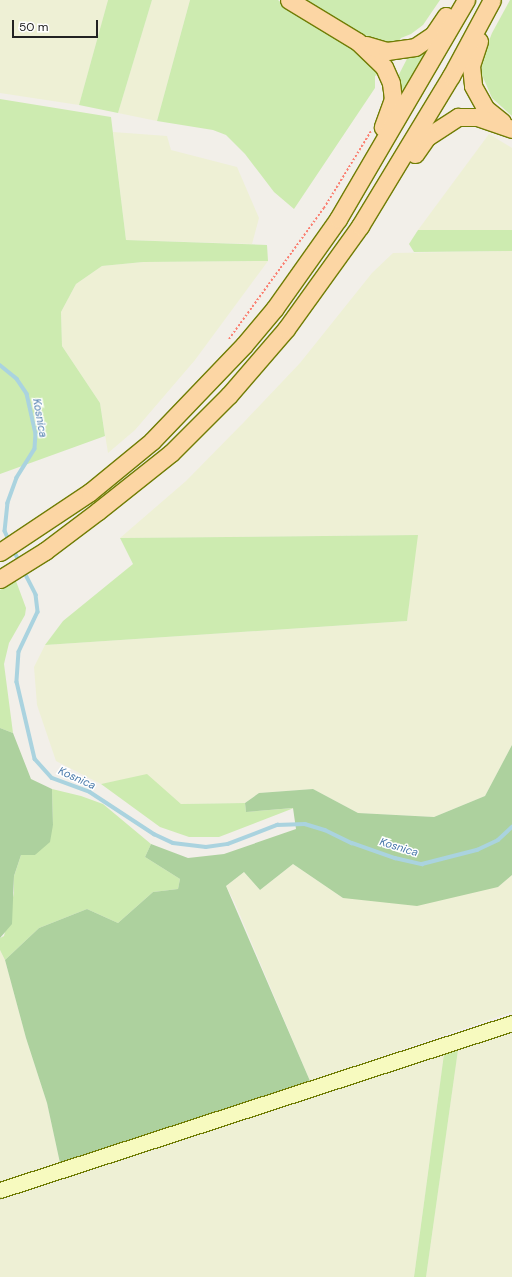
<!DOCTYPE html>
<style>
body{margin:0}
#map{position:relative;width:512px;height:1277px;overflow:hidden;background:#f2efe9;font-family:"DM Sans",sans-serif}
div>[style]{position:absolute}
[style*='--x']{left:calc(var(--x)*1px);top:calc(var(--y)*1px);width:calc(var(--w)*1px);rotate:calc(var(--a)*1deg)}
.farmland>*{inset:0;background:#eef0d5}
.grass>*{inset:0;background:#cdebb0}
.forest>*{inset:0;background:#add19e}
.stream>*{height:3.5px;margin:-1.75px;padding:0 1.75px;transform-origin:1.75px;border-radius:1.75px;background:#aad3df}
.path>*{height:2px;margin-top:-1px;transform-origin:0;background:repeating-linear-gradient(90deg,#fa8072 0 2px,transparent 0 4px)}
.roads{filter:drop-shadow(1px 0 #707d05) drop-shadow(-1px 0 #707d05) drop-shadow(0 1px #707d05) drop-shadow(0 -1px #707d05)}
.secondary>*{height:15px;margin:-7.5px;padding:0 7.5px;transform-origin:7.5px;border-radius:7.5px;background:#f7fabf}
.primary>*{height:17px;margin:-8.5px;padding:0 8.5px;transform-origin:8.5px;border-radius:8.5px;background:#fcd6a4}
span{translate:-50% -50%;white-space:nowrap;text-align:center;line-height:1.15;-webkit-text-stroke:3px #fff;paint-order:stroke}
.water-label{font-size:11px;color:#4a7aab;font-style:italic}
.scale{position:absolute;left:12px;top:20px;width:86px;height:18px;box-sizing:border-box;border:2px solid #222;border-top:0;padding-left:5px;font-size:12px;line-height:14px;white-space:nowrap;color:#222;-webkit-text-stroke:3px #fff;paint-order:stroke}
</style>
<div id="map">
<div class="farmland">
<i style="clip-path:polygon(0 0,108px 0,79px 105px,0 93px)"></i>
<i style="clip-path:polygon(152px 0,190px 0,157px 121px,118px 113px)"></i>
<i style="clip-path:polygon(113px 132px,167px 136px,171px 150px,237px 167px,259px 218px,252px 244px,126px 240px)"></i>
<i style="clip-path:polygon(489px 134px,512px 148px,512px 230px,418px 230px)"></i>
<i style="clip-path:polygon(512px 251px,512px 745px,485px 796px,434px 817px,358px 813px,313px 789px,259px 793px,245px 803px,181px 804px,147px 775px,101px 784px,56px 761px,37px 705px,34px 667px,45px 645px,407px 621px,417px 535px,120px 538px,186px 481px,244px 422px,300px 363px,372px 273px,393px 253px)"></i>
<i style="clip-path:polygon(268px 261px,195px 360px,135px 430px,108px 453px,100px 403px,62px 346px,61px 312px,76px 284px,102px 266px,143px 262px)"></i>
<i style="clip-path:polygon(293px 864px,343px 898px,498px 887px,512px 875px,512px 1012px,310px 1081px,234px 901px,226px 886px,244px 872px,260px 890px)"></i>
<i style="clip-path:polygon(0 950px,5px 960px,26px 1038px,47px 1103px,60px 1163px,0 1182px)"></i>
<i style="clip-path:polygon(512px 1033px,512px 1277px,426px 1277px,458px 1050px)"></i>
<i style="clip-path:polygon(444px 1054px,414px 1277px,0 1277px,0 1200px)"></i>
</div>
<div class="grass">
<i style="clip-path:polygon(108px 0,152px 0,118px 113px,79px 105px)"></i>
<i style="clip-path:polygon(190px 0,278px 0,295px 14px,346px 44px,382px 72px,375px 76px,375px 88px,294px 209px,274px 192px,245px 154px,226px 135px,213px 130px,157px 121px)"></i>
<i style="clip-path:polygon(300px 0,440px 0,423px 25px,411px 34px,401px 38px,396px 47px,367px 41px)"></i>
<i style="clip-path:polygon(510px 0,512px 0,512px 116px,492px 98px,482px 75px,481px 61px,492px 33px)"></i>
<i style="clip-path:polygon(425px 48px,426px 54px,400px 97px,395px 82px,409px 55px)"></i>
<i style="clip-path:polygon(0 99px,111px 117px,126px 240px,267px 245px,268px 261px,143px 262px,102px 266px,76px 284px,61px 312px,62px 346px,100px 403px,105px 436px,0 474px)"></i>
<i style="clip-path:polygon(418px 230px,512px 230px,512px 251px,414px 252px,409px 244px)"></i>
<i style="clip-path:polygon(418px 535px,407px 621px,45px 645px,63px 621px,133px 564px,120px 538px)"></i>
<i style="clip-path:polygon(16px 581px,26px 608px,25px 615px,9px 643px,4px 664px,13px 733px,0 728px,0 590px)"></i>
<i style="clip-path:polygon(147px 774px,181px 804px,245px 803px,246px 812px,294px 808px,219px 837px,189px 837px,160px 827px,101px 784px)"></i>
<i style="clip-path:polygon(52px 789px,81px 796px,103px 804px,151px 844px,145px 857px,180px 879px,178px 889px,153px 892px,118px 923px,87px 909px,39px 928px,5px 960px,0 950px,0 938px,4px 936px,14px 893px,14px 876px,21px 855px,35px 855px,53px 825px)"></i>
<i style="clip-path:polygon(458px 1050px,426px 1277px,414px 1277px,444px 1054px)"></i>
</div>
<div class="forest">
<i style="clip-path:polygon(0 728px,13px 733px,31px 779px,52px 789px,53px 825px,50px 842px,35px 855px,21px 855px,14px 876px,12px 924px,0 938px)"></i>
<i style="clip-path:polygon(512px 745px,512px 875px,498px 887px,417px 906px,343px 898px,293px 864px,260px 890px,244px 872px,226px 886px,310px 1081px,60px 1163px,47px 1103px,26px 1038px,5px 960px,39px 928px,87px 909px,118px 923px,153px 892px,178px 889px,180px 879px,145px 857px,151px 844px,188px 858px,224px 854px,296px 829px,293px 808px,246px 812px,245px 803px,259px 793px,313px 789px,358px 813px,434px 817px,485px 796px)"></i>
</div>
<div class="stream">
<i style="--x:0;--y:365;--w:22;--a:39"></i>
<i style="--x:17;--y:379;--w:18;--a:56"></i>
<i style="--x:27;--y:394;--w:41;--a:77.3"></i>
<i style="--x:36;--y:434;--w:15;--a:94"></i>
<i style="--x:35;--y:449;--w:34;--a:122"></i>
<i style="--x:17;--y:478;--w:27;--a:110"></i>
<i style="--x:8;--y:503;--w:28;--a:96"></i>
<i style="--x:5;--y:531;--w:10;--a:66"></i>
<i style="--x:13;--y:549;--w:15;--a:62"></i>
<i style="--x:23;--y:569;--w:29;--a:63"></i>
<i style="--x:36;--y:595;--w:17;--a:83"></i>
<i style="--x:38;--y:612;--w:44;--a:115.4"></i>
<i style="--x:19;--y:652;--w:30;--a:94"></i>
<i style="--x:17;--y:682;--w:79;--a:76.8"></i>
<i style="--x:35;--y:759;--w:25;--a:48"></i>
<i style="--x:52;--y:778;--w:40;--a:20.2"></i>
<i style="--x:90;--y:792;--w:77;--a:33.3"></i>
<i style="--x:154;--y:834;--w:21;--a:25"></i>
<i style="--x:173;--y:843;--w:33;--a:7"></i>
<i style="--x:206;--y:847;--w:22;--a:-8"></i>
<i style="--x:228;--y:844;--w:53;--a:-21.2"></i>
<i style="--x:277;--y:825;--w:28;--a:-2"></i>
<i style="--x:305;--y:824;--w:21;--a:17"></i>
<i style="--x:325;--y:830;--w:30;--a:26"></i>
<i style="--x:352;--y:843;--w:46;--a:19.2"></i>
<i style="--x:395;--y:858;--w:28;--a:13"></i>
<i style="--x:422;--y:864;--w:57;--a:-14.3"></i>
<i style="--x:477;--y:850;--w:23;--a:-25"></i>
<i style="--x:498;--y:840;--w:19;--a:-43"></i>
</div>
<div class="path">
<i style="--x:229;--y:339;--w:162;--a:-54.1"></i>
<i style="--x:324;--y:208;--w:90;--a:-58.6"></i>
</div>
<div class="roads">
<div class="secondary">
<i style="--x:0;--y:1190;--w:539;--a:-18.06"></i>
</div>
<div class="primary">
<i style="--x:289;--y:0;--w:81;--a:31.3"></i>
<i style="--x:358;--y:42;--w:36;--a:44"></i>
<i style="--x:384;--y:67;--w:17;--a:66"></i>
<i style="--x:391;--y:83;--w:16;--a:83"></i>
<i style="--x:393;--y:99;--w:30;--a:110"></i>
<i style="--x:479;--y:41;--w:26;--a:108"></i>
<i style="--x:471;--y:66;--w:20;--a:84"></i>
<i style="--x:473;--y:86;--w:25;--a:61"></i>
<i style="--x:485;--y:108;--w:22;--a:39"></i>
<i style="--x:366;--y:45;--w:22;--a:16"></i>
<i style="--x:387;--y:51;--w:28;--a:-8"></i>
<i style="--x:415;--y:47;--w:22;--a:-34"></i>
<i style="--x:433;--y:35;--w:23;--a:-56"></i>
<i style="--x:415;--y:154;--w:21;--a:-55"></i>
<i style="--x:427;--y:137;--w:37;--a:-33"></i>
<i style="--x:458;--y:117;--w:19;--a:0"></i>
<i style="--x:477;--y:117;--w:37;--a:19"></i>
<i style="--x:0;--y:552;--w:108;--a:-33.7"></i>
<i style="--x:90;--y:492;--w:80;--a:-39.4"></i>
<i style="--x:152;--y:441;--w:133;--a:-46.2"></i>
<i style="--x:244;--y:345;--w:48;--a:-50"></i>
<i style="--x:275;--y:308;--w:109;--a:-54.7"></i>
<i style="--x:338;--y:219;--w:254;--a:-59.7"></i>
<i style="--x:0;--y:579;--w:53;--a:-31.9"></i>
<i style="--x:45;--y:551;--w:66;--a:-37"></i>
<i style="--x:98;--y:511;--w:93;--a:-38.5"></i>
<i style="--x:171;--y:453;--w:82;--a:-45"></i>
<i style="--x:229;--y:395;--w:87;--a:-49.2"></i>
<i style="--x:286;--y:329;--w:127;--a:-54.3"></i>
<i style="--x:360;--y:226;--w:175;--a:-58.8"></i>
<i style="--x:451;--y:76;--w:86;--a:-61.7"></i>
</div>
</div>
<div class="water-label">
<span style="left:40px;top:418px;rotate:80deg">Kosnica</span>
<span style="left:77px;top:778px;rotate:24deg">Kosnica</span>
<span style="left:399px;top:847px;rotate:17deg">Kosnica</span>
</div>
<div class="scale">50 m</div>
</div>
